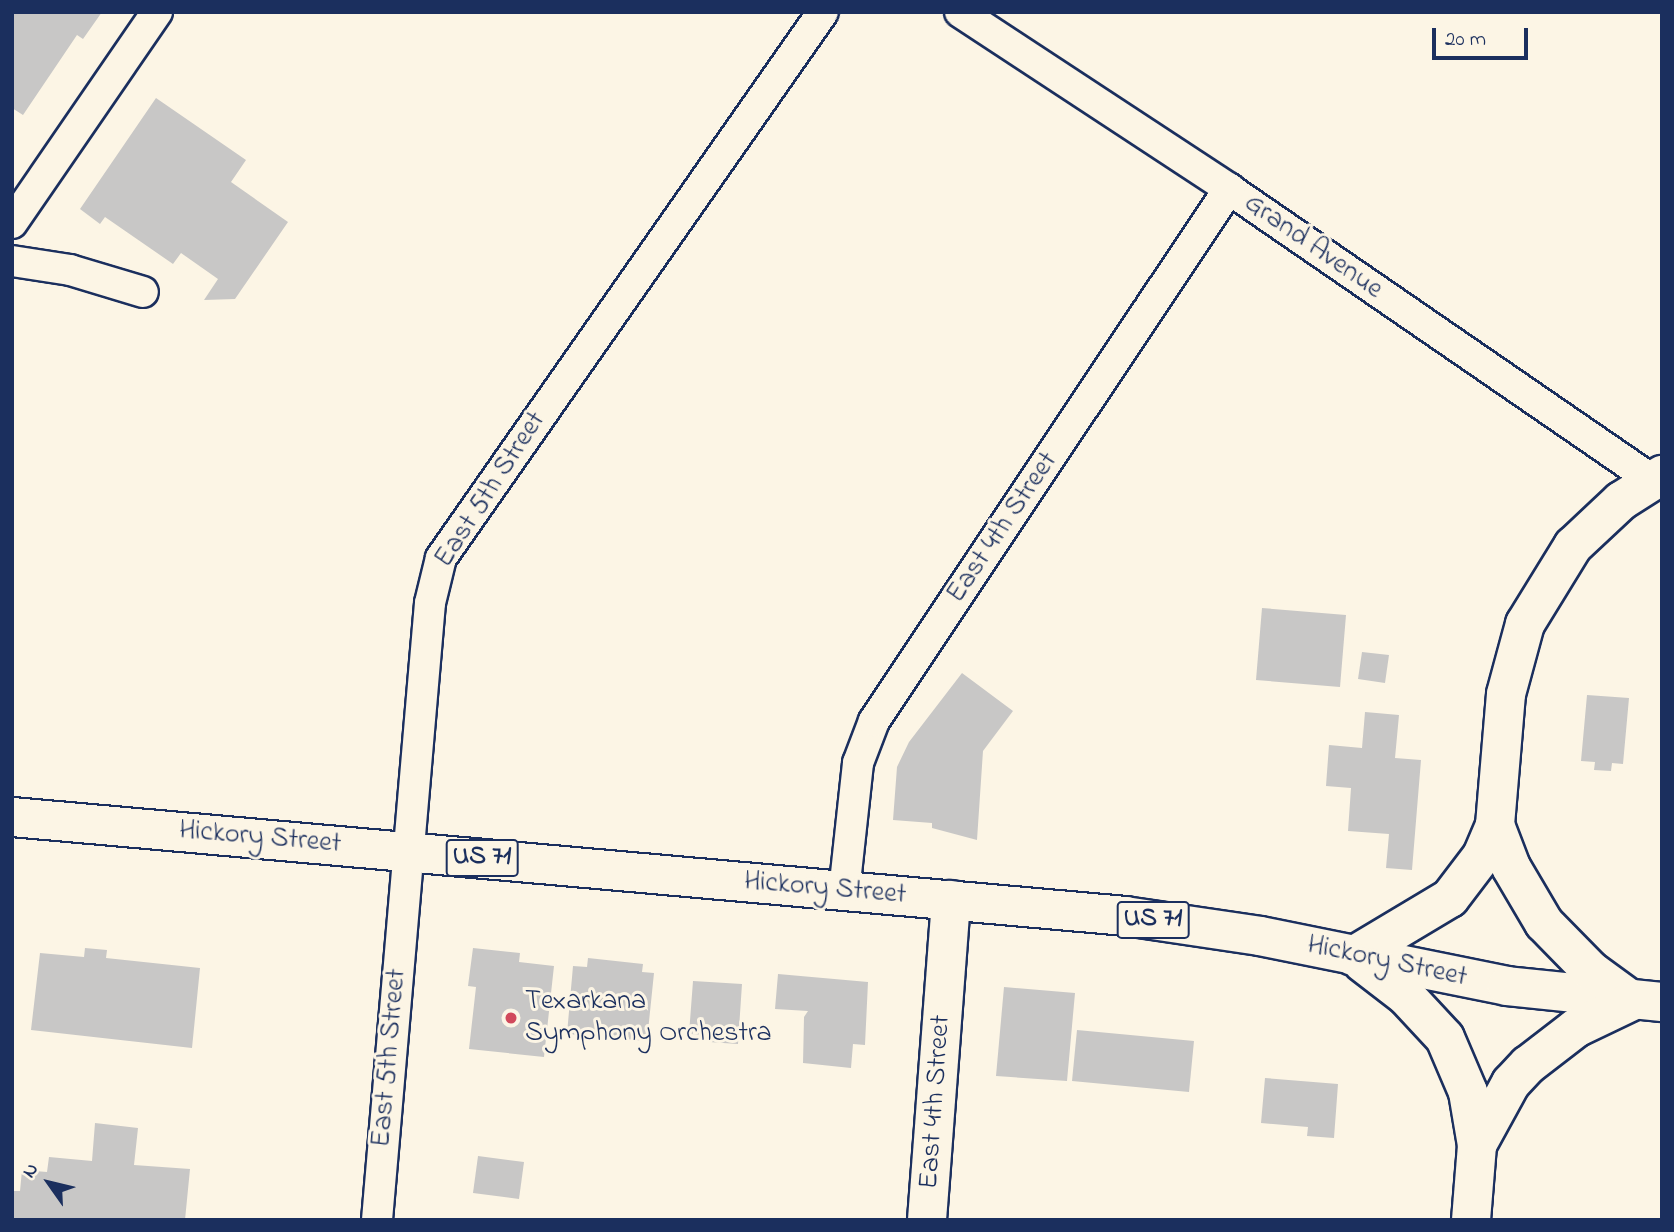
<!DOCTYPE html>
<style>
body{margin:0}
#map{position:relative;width:1674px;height:1232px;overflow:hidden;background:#fcf5e5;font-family:"Indie Flower",sans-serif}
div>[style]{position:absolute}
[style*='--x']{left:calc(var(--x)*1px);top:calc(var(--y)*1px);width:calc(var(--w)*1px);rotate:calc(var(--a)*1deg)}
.building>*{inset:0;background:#c8c7c6}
.roads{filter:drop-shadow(2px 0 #1b2f5e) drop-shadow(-2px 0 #1b2f5e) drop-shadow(0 2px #1b2f5e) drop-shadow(0 -2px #1b2f5e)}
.minor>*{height:30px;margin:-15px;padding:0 15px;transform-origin:15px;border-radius:15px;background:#fcf5e5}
.tertiary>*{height:38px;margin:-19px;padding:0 19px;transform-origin:19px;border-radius:19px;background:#fcf5e5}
.primary>*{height:38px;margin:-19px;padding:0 19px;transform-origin:19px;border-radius:19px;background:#fcf5e5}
.dots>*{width:19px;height:19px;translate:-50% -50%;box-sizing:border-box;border:4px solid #fcf5e5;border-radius:50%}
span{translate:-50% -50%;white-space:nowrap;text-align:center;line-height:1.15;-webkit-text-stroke:6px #fcf5e5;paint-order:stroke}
.shield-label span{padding:2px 5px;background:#fcf5e5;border:2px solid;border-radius:5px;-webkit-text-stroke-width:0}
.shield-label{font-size:26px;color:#1b2f5e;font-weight:700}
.street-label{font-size:28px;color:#1b2f5e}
.poi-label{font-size:28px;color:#1b2f5e}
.left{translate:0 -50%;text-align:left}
.frame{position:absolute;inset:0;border:14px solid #1b2f5e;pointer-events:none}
.north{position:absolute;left:14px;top:1148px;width:70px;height:70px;-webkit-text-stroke:5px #fcf5e5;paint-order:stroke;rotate:304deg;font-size:19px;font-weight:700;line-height:28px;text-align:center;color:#1b2f5e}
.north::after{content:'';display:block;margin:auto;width:24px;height:32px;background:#1b2f5e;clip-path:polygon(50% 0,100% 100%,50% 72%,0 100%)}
.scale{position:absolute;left:1432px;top:28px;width:96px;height:32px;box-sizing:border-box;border:4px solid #1b2f5e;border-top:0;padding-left:9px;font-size:21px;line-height:24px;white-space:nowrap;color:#1b2f5e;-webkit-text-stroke:5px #fcf5e5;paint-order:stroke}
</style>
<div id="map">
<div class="building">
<i style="clip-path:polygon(12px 12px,102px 12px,83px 39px,77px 35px,23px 115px,12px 108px)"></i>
<i style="clip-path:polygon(156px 98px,246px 160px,231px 182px,288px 222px,235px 299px,204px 300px,218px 279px,181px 253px,173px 264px,105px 217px,100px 224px,80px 209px)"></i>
<i style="clip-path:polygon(1262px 608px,1346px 615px,1340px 687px,1256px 680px)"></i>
<i style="clip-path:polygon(1362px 652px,1389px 655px,1385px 683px,1358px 679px)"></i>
<i style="clip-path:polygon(962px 673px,1013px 711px,983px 751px,977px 840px,932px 828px,932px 823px,893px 820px,897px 767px,909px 742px)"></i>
<i style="clip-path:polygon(1587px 695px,1629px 698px,1623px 764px,1612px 763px,1611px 771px,1594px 770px,1595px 762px,1581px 761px)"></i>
<i style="clip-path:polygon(1365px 712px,1399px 715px,1395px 758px,1421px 760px,1412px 870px,1386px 868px,1389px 834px,1348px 831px,1351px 788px,1326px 786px,1329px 745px,1362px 748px)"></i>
<i style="clip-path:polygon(85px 948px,107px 950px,106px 958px,200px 968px,192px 1048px,31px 1030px,40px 953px,84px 957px)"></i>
<i style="clip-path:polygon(473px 948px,520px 953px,519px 962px,554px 966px,544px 1057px,469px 1049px,476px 987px,468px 986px)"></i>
<i style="clip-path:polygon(588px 958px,643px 964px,642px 972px,654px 973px,647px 1041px,567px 1034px,573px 966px,587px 967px)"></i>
<i style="clip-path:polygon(778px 974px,868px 982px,865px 1045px,853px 1044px,851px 1068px,803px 1063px,804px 1017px,808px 1011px,775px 1009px)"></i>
<i style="clip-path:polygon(693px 981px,742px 984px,738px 1044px,709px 1042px,709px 1035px,689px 1034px)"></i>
<i style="clip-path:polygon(1004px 987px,1075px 993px,1067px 1081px,996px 1076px)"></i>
<i style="clip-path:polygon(1077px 1030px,1194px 1041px,1189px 1092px,1072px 1081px)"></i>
<i style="clip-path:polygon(1265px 1078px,1338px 1084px,1334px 1138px,1307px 1136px,1308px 1127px,1261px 1123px)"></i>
<i style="clip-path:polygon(95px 1123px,138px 1128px,134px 1165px,190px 1169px,185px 1220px,12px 1220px,12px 1191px,20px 1191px,22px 1170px,47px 1172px,49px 1157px,92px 1161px)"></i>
<i style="clip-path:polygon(478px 1156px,524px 1162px,519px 1199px,473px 1193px)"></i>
</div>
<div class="roads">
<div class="minor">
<i style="--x:960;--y:12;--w:322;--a:33.3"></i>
<i style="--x:1229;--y:189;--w:513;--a:34.53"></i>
<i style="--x:12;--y:223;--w:256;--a:-55.5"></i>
<i style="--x:12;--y:261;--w:59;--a:8.8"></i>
<i style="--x:70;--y:270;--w:76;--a:16.8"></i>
<i style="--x:844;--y:892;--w:130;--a:-83.8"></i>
<i style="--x:858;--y:763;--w:45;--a:-69.1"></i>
<i style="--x:874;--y:721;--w:640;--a:-56.29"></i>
<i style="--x:377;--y:1220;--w:619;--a:-85.09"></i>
<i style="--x:430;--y:603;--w:46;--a:-76.3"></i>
<i style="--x:441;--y:558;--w:666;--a:-55.02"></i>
</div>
<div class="tertiary">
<i style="--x:1495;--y:825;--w:131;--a:-85.2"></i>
<i style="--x:1506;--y:694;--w:73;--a:-74.8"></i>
<i style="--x:1525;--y:624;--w:92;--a:-58.4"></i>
<i style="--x:1573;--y:546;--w:66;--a:-43.2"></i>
<i style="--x:1621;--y:501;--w:49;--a:-32.4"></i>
<i style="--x:927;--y:1220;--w:321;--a:-85.7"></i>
<i style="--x:1471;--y:1220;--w:75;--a:-85.4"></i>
</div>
<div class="primary">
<i style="--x:12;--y:817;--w:1117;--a:5.08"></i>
<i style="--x:1125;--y:916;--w:136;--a:8.4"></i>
<i style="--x:1260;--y:936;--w:252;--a:11.4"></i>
<i style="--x:1507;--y:986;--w:156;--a:5.9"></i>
<i style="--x:1495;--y:825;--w:45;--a:69.1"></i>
<i style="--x:1511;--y:867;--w:65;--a:59.5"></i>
<i style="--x:1544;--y:923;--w:66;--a:45.6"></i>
<i style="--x:1590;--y:970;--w:51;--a:36.2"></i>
<i style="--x:1353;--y:956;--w:113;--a:-30.9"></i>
<i style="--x:1450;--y:898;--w:53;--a:-52.7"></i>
<i style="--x:1482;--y:856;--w:34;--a:-67"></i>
<i style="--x:1363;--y:963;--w:54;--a:37.5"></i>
<i style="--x:1406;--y:996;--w:57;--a:47.1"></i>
<i style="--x:1445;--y:1038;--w:59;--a:66.9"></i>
<i style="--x:1468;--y:1092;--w:54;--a:80.4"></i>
<i style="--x:1477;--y:1145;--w:71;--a:-61.3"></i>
<i style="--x:1511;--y:1083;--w:25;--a:-47"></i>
<i style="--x:1528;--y:1065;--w:61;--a:-37.6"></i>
<i style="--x:1576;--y:1028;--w:62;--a:-25.7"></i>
</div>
</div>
<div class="dots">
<i style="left:511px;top:1018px;background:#d1495b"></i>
</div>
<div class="shield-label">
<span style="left:482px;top:858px">US 71</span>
<span style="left:1153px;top:920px">US 71</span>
</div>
<div class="street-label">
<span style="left:1313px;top:247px;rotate:35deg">Grand Avenue</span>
<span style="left:491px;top:490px;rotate:-57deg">East 5th Street</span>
<span style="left:1003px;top:528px;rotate:-56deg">East 4th Street</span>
<span style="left:260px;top:838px;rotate:5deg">Hickory Street</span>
<span style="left:825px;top:889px;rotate:5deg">Hickory Street</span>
<span style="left:1387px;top:962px;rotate:12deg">Hickory Street</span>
<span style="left:390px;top:1058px;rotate:-85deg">East 5th Street</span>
<span style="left:936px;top:1102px;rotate:-86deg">East 4th Street</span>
</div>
<div class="poi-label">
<span class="left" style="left:525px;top:1018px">Texarkana<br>Symphony Orchestra</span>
</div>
<div class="frame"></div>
<div class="north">N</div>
<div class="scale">20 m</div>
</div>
